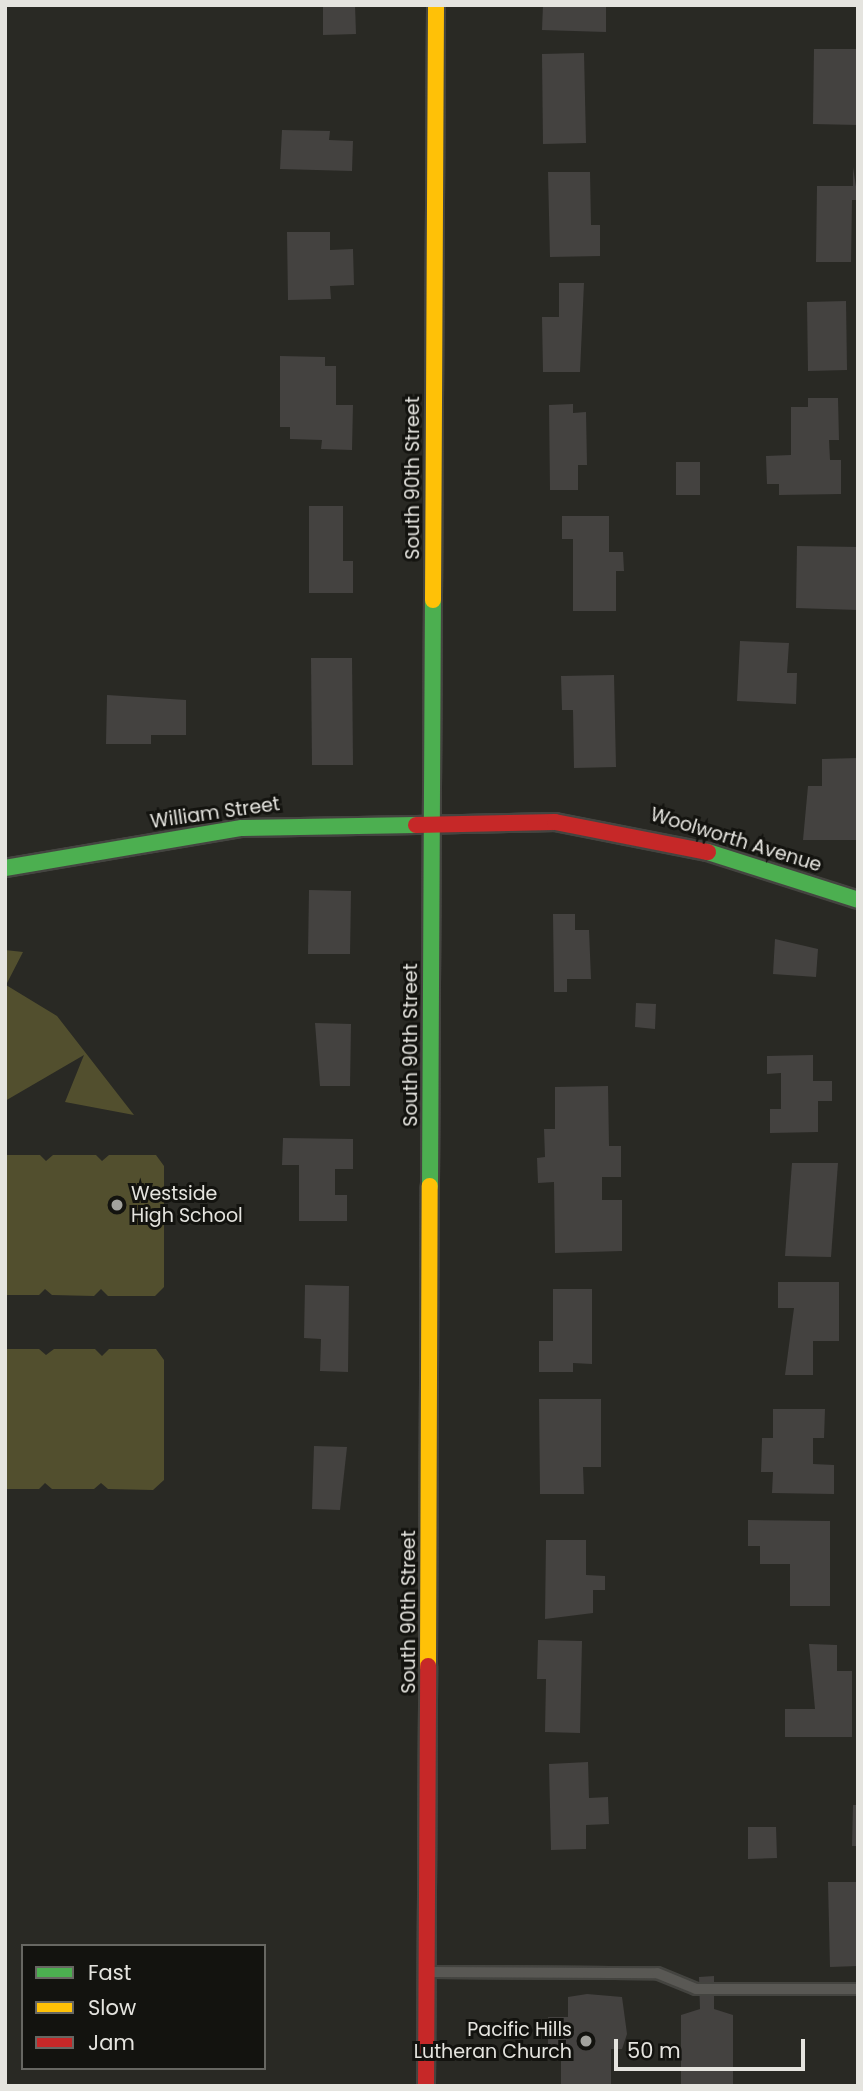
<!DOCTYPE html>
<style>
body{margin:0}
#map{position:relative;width:863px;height:2091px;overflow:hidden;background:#292924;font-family:Poppins,sans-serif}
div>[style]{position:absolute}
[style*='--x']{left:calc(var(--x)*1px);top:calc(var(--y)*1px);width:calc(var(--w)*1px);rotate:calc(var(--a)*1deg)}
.green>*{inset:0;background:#524f2e}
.building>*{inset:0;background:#444240}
.roads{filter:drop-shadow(2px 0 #444440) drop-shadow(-2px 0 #444440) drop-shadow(0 2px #444440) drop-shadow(0 -2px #444440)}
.lane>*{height:10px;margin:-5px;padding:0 5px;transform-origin:5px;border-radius:5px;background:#595854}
.fast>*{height:16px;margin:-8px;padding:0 8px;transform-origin:8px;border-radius:8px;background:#4caf50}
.slow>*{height:16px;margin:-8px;padding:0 8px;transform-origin:8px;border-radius:8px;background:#ffc107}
.jam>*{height:16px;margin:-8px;padding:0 8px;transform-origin:8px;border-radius:8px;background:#c62828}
.dots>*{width:19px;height:19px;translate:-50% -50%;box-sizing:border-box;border:4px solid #13130f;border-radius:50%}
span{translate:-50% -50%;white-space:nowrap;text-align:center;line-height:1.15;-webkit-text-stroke:6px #13130f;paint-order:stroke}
.street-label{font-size:19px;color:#e5e4df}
.poi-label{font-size:19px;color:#e5e4df}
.left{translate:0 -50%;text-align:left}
.right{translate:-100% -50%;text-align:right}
.frame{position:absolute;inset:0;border:7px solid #e5e4df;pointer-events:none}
.legend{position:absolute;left:21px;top:1944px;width:245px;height:126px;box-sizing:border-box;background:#13130f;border:2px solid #676762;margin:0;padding:9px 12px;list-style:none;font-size:21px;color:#e5e4df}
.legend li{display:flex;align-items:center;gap:14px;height:35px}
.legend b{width:35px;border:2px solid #676762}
.scale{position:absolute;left:614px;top:2039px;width:191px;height:32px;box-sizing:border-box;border:4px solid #e5e4df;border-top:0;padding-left:9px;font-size:21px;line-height:24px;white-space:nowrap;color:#e5e4df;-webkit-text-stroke:5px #13130f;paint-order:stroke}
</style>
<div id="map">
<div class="green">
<i style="clip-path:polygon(5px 950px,23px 952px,6px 985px,57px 1016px,134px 1115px,65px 1102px,84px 1055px,5px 1101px)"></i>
<i style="clip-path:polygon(5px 1155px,40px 1155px,46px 1161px,53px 1155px,96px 1155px,102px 1161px,109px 1155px,156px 1155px,164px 1166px,164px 1287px,155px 1296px,108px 1296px,101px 1289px,94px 1296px,52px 1295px,45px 1289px,39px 1295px,5px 1295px)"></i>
<i style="clip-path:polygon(5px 1349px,39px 1349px,46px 1355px,54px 1349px,95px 1349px,102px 1356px,109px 1349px,156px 1349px,164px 1360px,164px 1480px,153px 1490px,108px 1489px,101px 1483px,94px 1489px,52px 1489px,45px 1483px,39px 1489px,5px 1489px)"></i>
</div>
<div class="building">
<i style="clip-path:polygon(323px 5px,355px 5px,356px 34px,323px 35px)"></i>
<i style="clip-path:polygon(543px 5px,606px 5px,606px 32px,542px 30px)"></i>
<i style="clip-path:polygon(814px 49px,858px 49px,858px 125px,813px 124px)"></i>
<i style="clip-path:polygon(584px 53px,586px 143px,543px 144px,542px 54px)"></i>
<i style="clip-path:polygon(282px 130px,330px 131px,329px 140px,353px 141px,352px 171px,280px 169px)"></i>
<i style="clip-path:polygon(853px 167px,858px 200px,852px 200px,851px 262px,816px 262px,817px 186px,853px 186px)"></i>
<i style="clip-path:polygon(548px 172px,590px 172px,591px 225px,600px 225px,600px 256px,550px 257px)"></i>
<i style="clip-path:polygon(287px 232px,330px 232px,330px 250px,353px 249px,354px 285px,330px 286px,331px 299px,288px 300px)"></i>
<i style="clip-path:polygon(559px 283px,584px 283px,580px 372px,543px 372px,542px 317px,559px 317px)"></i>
<i style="clip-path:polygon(846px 301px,847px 370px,808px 371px,807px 302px)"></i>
<i style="clip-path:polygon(280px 356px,325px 357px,325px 366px,336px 366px,336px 405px,353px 405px,352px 450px,321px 449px,322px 440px,290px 439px,290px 427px,280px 427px)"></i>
<i style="clip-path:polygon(808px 398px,838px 398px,839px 440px,829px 440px,830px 460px,841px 460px,841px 494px,779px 495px,779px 484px,767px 484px,766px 456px,791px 455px,791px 407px,808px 407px)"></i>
<i style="clip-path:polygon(573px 404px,573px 413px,586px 412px,587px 465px,578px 465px,578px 490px,550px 490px,549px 405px)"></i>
<i style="clip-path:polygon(676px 462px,700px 462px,700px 495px,676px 495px)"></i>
<i style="clip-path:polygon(309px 506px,343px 506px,343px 561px,353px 561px,353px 593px,309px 593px)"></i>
<i style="clip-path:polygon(562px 516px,609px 516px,609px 552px,623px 552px,624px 571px,616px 571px,616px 611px,573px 611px,573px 539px,562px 539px)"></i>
<i style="clip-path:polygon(797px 546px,858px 547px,858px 610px,796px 608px)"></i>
<i style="clip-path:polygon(740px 641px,789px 643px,787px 673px,797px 673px,796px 704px,737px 701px)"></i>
<i style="clip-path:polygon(311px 658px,352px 658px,353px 765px,312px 765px)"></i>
<i style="clip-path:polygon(614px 675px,616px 767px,574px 768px,573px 710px,562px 710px,561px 676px)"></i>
<i style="clip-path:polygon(107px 695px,186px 700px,186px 735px,151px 735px,151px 744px,106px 744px)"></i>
<i style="clip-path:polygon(858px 758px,858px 840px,803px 840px,808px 786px,822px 786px,822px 759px)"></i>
<i style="clip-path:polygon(309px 890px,351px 891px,350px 954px,308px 954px)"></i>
<i style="clip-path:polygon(553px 914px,575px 914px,575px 930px,589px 930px,591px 979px,567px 979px,567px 992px,554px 992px)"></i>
<i style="clip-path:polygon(775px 939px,818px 949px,816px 977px,773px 974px)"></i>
<i style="clip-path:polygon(636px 1003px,656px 1004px,655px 1029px,635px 1027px)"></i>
<i style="clip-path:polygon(315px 1023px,351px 1024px,350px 1086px,320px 1086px)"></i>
<i style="clip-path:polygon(813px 1055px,813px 1081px,832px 1081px,832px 1101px,818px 1101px,818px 1132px,770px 1133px,770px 1109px,781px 1109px,781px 1073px,767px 1074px,767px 1056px)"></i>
<i style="clip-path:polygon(608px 1086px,609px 1146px,621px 1146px,621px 1177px,602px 1177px,602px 1200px,622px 1200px,622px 1251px,555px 1253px,554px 1182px,538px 1183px,537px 1158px,545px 1157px,544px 1129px,555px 1129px,555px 1087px)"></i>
<i style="clip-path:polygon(283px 1138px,353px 1139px,353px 1169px,335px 1169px,335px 1195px,347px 1195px,347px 1221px,299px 1221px,299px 1165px,282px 1165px)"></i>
<i style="clip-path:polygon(792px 1163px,838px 1163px,831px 1257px,785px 1256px)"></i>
<i style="clip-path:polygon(778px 1282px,839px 1282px,839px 1341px,813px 1341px,813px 1375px,785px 1375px,794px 1308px,778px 1308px)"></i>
<i style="clip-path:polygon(305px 1285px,349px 1286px,348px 1372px,320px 1371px,321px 1339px,304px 1338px)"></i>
<i style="clip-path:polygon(553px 1289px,592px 1289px,592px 1364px,573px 1363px,573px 1372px,539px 1372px,539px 1341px,553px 1341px)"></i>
<i style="clip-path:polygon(539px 1399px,601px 1399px,601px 1467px,583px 1467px,584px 1494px,540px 1494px)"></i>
<i style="clip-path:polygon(773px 1409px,825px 1409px,824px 1438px,813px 1438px,813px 1464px,834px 1465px,834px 1494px,772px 1493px,773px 1472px,761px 1472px,762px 1438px,773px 1438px)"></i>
<i style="clip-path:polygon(314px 1446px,347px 1447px,340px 1510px,312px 1509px)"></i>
<i style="clip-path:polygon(748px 1520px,830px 1521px,830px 1606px,790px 1606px,790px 1564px,760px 1564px,760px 1546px,748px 1546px)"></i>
<i style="clip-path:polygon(546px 1540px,586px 1540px,586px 1575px,605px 1576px,605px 1590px,593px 1590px,593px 1613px,545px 1619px)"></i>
<i style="clip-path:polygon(538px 1640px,582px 1641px,580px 1733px,545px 1732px,546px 1679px,537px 1679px)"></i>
<i style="clip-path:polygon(809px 1644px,837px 1645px,837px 1671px,852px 1671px,852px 1737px,785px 1737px,785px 1709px,815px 1709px)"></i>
<i style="clip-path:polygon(588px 1762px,589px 1798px,608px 1797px,609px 1824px,586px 1825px,586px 1849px,551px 1850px,549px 1764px)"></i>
<i style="clip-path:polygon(853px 1805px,858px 1805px,858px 1846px,852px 1846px)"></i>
<i style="clip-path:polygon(748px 1827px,776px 1827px,777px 1858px,748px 1859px)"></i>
<i style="clip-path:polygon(828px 1882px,858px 1882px,858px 1966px,830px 1967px)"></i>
<i style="clip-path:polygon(714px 1976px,714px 2009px,733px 2015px,733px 2086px,681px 2086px,681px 2015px,700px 2009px,699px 1977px)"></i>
<i style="clip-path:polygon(587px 1994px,622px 1997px,627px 2034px,622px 2049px,611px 2049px,611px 2086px,561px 2086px,561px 2052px,548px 2052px,548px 2017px,568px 2017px,568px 1997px)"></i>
</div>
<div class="roads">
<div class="lane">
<i style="--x:432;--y:1972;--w:225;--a:0.3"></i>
<i style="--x:657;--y:1973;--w:42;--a:22.3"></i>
<i style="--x:696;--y:1989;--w:162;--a:0"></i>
</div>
<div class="fast">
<i style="--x:708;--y:852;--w:157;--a:17.7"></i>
<i style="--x:5;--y:868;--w:240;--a:-9.6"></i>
<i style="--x:242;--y:828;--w:174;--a:-1"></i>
<i style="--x:430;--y:1186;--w:586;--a:-89.71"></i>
</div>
<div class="slow">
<i style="--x:433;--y:600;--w:595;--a:-89.71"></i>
<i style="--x:428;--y:1666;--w:480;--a:-89.8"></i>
</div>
<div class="jam">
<i style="--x:416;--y:825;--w:139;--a:-1.2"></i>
<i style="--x:555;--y:822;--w:156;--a:11.1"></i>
<i style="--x:426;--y:2086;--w:420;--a:-89.7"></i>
</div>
</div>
<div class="dots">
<i style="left:117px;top:1205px;background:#a3a39e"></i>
<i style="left:586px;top:2041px;background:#a3a39e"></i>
</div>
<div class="street-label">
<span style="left:413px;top:478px;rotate:-90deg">South 90th Street</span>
<span style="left:215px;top:813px;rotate:-8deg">William Street</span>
<span style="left:736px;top:840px;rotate:17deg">Woolworth Avenue</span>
<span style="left:411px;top:1045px;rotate:-90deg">South 90th Street</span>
<span style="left:409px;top:1612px;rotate:-90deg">South 90th Street</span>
</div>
<div class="poi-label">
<span class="left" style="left:131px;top:1205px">Westside<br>High School</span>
<span class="right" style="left:572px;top:2041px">Pacific Hills<br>Lutheran Church</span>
</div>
<div class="frame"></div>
<ul class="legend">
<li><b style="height:9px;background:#4caf50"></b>Fast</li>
<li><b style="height:9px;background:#ffc107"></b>Slow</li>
<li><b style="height:9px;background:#c62828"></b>Jam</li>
</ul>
<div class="scale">50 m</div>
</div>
